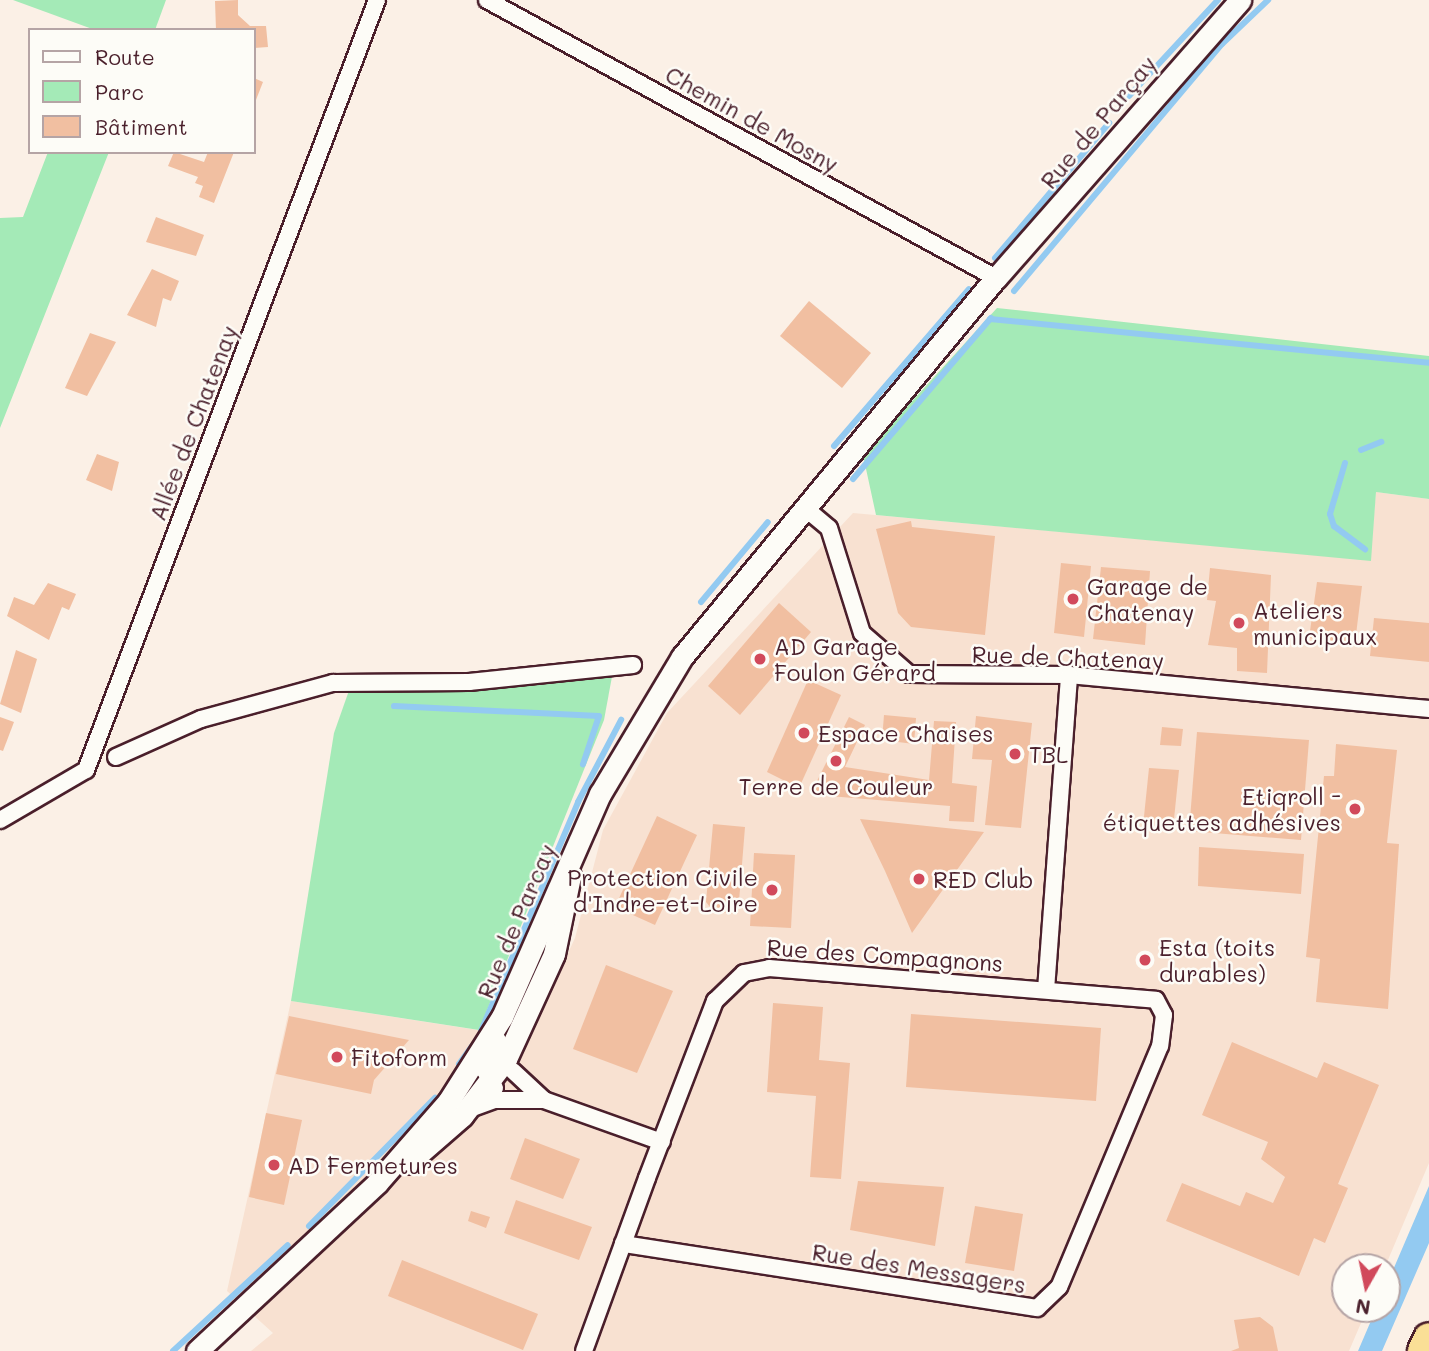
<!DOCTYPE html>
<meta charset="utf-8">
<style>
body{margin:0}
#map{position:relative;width:1429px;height:1351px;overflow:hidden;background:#fbf0e6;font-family:Mali,sans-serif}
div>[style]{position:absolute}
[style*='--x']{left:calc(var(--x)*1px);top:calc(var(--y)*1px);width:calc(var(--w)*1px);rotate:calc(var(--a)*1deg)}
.built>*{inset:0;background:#f8e1d1}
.green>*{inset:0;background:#a4eab7}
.water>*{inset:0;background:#93caf1}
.stream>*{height:6px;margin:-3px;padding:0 3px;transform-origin:3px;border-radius:3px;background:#93caf1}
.building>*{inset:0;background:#f1bfa1}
.roads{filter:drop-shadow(2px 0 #4a1f2b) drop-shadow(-2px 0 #4a1f2b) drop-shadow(0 2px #4a1f2b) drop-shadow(0 -2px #4a1f2b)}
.minor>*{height:16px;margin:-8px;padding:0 8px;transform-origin:8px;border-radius:8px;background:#fdfcf7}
.tertiary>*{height:21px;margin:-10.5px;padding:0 10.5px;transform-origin:10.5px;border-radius:10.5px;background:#fdfcf7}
.motorway>*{height:30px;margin:-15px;padding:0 15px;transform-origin:15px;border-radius:15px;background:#fadf96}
.dots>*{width:19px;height:19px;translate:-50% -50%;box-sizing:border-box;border:4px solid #fdfcf7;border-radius:50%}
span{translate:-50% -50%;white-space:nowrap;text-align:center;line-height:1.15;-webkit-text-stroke:5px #fdfcf7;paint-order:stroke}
.street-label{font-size:23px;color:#4a1f2b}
.poi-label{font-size:23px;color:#4a1f2b}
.left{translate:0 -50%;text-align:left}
.right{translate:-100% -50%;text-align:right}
.legend{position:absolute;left:28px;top:28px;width:228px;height:126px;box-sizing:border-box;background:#fdfcf7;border:2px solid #b5a4a5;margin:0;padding:9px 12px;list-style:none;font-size:21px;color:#4a1f2b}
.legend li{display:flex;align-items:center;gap:14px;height:35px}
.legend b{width:35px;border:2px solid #b5a4a5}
.north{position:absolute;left:1331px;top:1253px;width:70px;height:70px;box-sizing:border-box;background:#fdfcf7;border:2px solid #b5a4a5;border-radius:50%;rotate:189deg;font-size:19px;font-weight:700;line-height:28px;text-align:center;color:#4a1f2b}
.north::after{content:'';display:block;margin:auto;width:24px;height:32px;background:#d1495b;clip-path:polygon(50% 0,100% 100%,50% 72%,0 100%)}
</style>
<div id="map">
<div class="built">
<i style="clip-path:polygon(1376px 492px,1429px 499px,1429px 1163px,1385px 1267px,1345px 1267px,1345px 1309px,1367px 1309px,1349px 1351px,251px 1351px,273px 1333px,227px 1291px,291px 1001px,529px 1038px,575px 938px,603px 830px,667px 713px,853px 513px,1370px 560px)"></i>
</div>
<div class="green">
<i style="clip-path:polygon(13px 0,166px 0,155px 30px,95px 30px)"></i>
<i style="clip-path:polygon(48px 152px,109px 152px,0 428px,0 218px,23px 217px)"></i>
<i style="clip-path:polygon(997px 308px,1429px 356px,1429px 499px,1376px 492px,1371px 561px,876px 515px,863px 455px)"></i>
<i style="clip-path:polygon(613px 671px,604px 720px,479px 1030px,291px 1001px,334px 733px,352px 682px)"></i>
</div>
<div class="water">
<i style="clip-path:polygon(1429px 1186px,1429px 1243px,1382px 1351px,1358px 1351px,1376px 1309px,1387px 1309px,1387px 1284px)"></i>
</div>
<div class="stream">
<i style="--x:1129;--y:96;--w:131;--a:-47.2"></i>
<i style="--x:995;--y:258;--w:177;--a:-49.8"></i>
<i style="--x:1014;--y:291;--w:323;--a:-49.9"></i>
<i style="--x:1222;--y:44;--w:64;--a:-43.7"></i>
<i style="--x:990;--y:319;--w:441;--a:5.7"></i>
<i style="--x:834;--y:446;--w:207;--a:-49.3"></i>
<i style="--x:1361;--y:450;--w:22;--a:-22"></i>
<i style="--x:1345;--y:463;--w:53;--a:106.4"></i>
<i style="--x:1330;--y:514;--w:13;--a:72"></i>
<i style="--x:1334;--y:526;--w:39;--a:37"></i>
<i style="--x:853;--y:479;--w:212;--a:-49.4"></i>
<i style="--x:701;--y:602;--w:104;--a:-50.1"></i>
<i style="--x:394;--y:706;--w:205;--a:2.8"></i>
<i style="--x:599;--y:716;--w:51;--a:108.4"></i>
<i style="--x:481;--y:1031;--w:249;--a:-67"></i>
<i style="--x:578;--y:802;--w:93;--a:-62.3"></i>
<i style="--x:459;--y:1064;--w:22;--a:-54"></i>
<i style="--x:309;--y:1226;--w:180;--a:-45.5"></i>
<i style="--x:173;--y:1351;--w:156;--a:-42.7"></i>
</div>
<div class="building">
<i style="clip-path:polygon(238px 0,238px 15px,250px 26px,266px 26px,268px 47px,254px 48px,254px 30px,216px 30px,215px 1px)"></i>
<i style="clip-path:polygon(254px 78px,263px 82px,254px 105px)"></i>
<i style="clip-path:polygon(174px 152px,204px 162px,208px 152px,234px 152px,214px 203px,199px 197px,203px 186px,195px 183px,198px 177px,168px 166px)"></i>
<i style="clip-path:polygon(156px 217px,204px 235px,196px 256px,146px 242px)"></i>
<i style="clip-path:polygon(152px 269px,179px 281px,171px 301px,163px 298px,156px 327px,127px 315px)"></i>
<i style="clip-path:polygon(809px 301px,871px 353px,842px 388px,780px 336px)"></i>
<i style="clip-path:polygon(90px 333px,116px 342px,87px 396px,65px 388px)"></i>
<i style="clip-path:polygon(97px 454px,119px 462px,112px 491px,86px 480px)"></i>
<i style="clip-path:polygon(911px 521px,912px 527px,995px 536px,985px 635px,911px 627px,898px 613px,876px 529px)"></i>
<i style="clip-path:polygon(1061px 563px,1091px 566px,1084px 637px,1054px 633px)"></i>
<i style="clip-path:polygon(1101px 567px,1150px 571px,1145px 645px,1093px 639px)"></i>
<i style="clip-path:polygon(1210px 568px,1271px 575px,1267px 673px,1237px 671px,1237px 648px,1208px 645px,1216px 601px,1207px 600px)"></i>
<i style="clip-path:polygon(1317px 582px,1362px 586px,1355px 643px,1309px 638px)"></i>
<i style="clip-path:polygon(48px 583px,76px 594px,69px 610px,62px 607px,49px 640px,7px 616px,14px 597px,34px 605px)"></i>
<i style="clip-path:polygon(779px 603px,811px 632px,740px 715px,708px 686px)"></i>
<i style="clip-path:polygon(1374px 618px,1429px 623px,1429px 662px,1370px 656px)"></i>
<i style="clip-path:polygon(16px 650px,37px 659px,21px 713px,0 704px)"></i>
<i style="clip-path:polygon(808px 680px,841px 695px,799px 788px,767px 772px)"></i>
<i style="clip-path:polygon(884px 715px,916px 718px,914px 744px,882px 740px)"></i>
<i style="clip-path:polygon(976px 716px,1032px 723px,1021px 828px,985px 825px,992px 760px,972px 759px)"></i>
<i style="clip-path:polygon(0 717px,14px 722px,3px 751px,0 750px)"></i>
<i style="clip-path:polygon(849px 717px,865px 725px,845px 767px,929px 780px,934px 721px,956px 722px,952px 783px,977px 786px,974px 822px,949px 821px,950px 806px,829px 796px,813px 789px)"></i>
<i style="clip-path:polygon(1162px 727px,1183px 729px,1181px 746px,1160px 745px)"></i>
<i style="clip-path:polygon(1197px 732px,1309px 740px,1301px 840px,1189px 831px)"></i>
<i style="clip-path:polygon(1336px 744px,1397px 750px,1387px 843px,1399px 844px,1388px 1009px,1316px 1002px,1320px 959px,1306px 957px,1324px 776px,1334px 776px)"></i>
<i style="clip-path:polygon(1149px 768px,1179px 770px,1173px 829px,1143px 826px)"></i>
<i style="clip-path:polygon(657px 816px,697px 835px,655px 925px,615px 907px)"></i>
<i style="clip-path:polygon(860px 819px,984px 832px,912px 933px,885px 871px)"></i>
<i style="clip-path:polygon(713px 824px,745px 827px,738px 914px,714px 912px,706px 902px)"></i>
<i style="clip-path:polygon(1199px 847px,1304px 854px,1301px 894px,1198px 886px)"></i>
<i style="clip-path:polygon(754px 853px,795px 855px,791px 928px,750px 926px)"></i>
<i style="clip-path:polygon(606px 965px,673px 991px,637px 1073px,573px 1049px)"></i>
<i style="clip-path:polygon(773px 1003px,823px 1007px,819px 1060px,850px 1063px,841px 1179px,810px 1177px,816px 1096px,767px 1092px)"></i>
<i style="clip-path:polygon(911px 1014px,1101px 1028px,1096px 1101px,906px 1087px)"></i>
<i style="clip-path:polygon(289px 1016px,409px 1040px,374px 1080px,371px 1094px,276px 1074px)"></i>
<i style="clip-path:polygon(1232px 1042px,1317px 1078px,1324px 1062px,1379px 1085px,1338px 1184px,1348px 1188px,1325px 1243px,1314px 1238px,1299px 1276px,1166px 1221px,1182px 1183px,1240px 1206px,1246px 1192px,1273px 1203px,1285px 1177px,1261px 1159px,1268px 1142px,1202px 1115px)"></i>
<i style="clip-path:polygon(266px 1113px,302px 1120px,284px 1205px,249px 1197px)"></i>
<i style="clip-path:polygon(525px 1138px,580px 1159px,563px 1199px,510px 1179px)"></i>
<i style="clip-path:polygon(858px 1181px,944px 1187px,935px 1246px,850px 1230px)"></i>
<i style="clip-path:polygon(516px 1200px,592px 1227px,579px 1260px,504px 1233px)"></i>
<i style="clip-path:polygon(975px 1206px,1023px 1214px,1014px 1271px,965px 1263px)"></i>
<i style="clip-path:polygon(471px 1211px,490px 1217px,486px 1228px,468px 1221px)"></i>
<i style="clip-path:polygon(402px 1260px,538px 1314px,523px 1350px,388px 1296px)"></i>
<i style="clip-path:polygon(1260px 1317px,1273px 1327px,1278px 1351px,1231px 1351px,1239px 1348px,1234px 1320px)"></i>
</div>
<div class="roads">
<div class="minor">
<i style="--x:487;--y:0;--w:580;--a:28.64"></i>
<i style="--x:805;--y:508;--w:31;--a:40"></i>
<i style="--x:829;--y:528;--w:110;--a:72.6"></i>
<i style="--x:862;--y:633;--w:62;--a:41.1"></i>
<i style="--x:909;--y:674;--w:160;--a:0.4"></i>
<i style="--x:1069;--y:675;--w:362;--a:5.4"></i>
<i style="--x:116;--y:757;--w:93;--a:-24.1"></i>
<i style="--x:201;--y:719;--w:137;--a:-15.3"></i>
<i style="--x:333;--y:683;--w:136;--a:-0.4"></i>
<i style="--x:469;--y:682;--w:165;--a:-5.9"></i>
<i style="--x:0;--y:820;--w:99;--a:-30.2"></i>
<i style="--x:86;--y:770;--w:823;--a:-69.3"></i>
<i style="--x:1046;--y:990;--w:316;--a:-85.8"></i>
<i style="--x:513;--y:1071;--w:42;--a:43.1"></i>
<i style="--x:495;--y:1088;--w:21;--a:-121"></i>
<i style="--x:484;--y:1070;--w:33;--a:-65"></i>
<i style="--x:467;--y:1110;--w:30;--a:-20"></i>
<i style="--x:495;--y:1100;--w:49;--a:0"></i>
<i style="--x:544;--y:1100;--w:125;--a:19.6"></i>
<i style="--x:584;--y:1351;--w:114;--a:-70"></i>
<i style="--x:623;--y:1244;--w:70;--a:-70"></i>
<i style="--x:647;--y:1178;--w:190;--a:-69"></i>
<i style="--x:715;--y:1001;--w:40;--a:-44"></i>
<i style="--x:744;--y:973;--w:25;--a:-11"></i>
<i style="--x:769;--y:968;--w:388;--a:4.7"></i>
<i style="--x:1156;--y:1000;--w:17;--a:62"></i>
<i style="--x:1164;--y:1015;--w:31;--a:97"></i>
<i style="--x:1160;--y:1046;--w:261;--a:112.7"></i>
<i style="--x:1059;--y:1287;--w:30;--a:136"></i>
<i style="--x:1037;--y:1308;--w:419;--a:-171.2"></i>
</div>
<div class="tertiary">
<i style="--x:408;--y:1163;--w:72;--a:-41"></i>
<i style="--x:462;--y:1116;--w:72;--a:-52.3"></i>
<i style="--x:506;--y:1059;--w:115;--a:-65.4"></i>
<i style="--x:554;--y:954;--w:80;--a:-78.4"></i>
<i style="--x:197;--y:1351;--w:246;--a:-43"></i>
<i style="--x:377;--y:1183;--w:108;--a:-48.8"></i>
<i style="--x:448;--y:1102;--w:101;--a:-57.6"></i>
<i style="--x:502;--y:1017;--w:244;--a:-66.3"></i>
<i style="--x:600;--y:794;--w:160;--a:-59.1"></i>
<i style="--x:682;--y:657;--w:492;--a:-50.4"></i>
<i style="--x:996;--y:278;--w:370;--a:-48.7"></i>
</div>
<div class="motorway">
<i style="--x:1423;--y:1351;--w:14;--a:-65"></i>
</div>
</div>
<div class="dots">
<i style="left:1073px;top:599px;background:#d1495b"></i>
<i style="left:1239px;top:623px;background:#d1495b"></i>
<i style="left:760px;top:659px;background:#d1495b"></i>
<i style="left:804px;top:733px;background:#d1495b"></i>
<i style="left:1015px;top:754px;background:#d1495b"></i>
<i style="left:836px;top:761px;background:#d1495b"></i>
<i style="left:1355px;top:809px;background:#d1495b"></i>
<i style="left:919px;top:879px;background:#d1495b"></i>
<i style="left:772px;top:890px;background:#d1495b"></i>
<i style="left:1145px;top:960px;background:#d1495b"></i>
<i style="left:337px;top:1057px;background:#d1495b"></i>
<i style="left:274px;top:1165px;background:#d1495b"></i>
</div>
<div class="street-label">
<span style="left:752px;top:119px;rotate:29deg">Chemin de Mosny</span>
<span style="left:1098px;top:122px;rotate:-50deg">Rue de Parçay</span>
<span style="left:193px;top:423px;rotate:-69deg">Allée de Chatenay</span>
<span style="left:1068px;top:657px;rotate:2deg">Rue de Chatenay</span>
<span style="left:516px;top:921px;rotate:-67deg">Rue de Parcay</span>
<span style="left:885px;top:955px;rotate:4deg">Rue des Compagnons</span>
<span style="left:919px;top:1268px;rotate:9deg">Rue des Messagers</span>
</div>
<div class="poi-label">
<span class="left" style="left:1087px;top:599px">Garage de<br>Chatenay</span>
<span class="left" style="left:1253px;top:623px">Ateliers<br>municipaux</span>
<span class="left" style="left:774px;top:659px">AD Garage<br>Foulon Gérard</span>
<span class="left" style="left:818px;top:733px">Espace Chaises</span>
<span class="left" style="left:1029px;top:754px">TBL</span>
<span style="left:836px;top:786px">Terre de Couleur</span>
<span class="right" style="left:1341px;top:809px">Etiqroll -<br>étiquettes adhésives</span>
<span class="right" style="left:758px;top:890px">Protection Civile<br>d'Indre-et-Loire</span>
<span class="left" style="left:933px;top:879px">RED Club</span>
<span class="left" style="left:1159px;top:960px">Esta (toits<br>durables)</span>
<span class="left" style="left:351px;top:1057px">Fitoform</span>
<span class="left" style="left:288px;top:1165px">AD Fermetures</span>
</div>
<ul class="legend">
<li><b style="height:9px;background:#fdfcf7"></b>Route</li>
<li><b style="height:19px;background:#a4eab7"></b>Parc</li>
<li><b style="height:19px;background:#f1bfa1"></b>Bâtiment</li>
</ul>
<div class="north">N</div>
</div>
